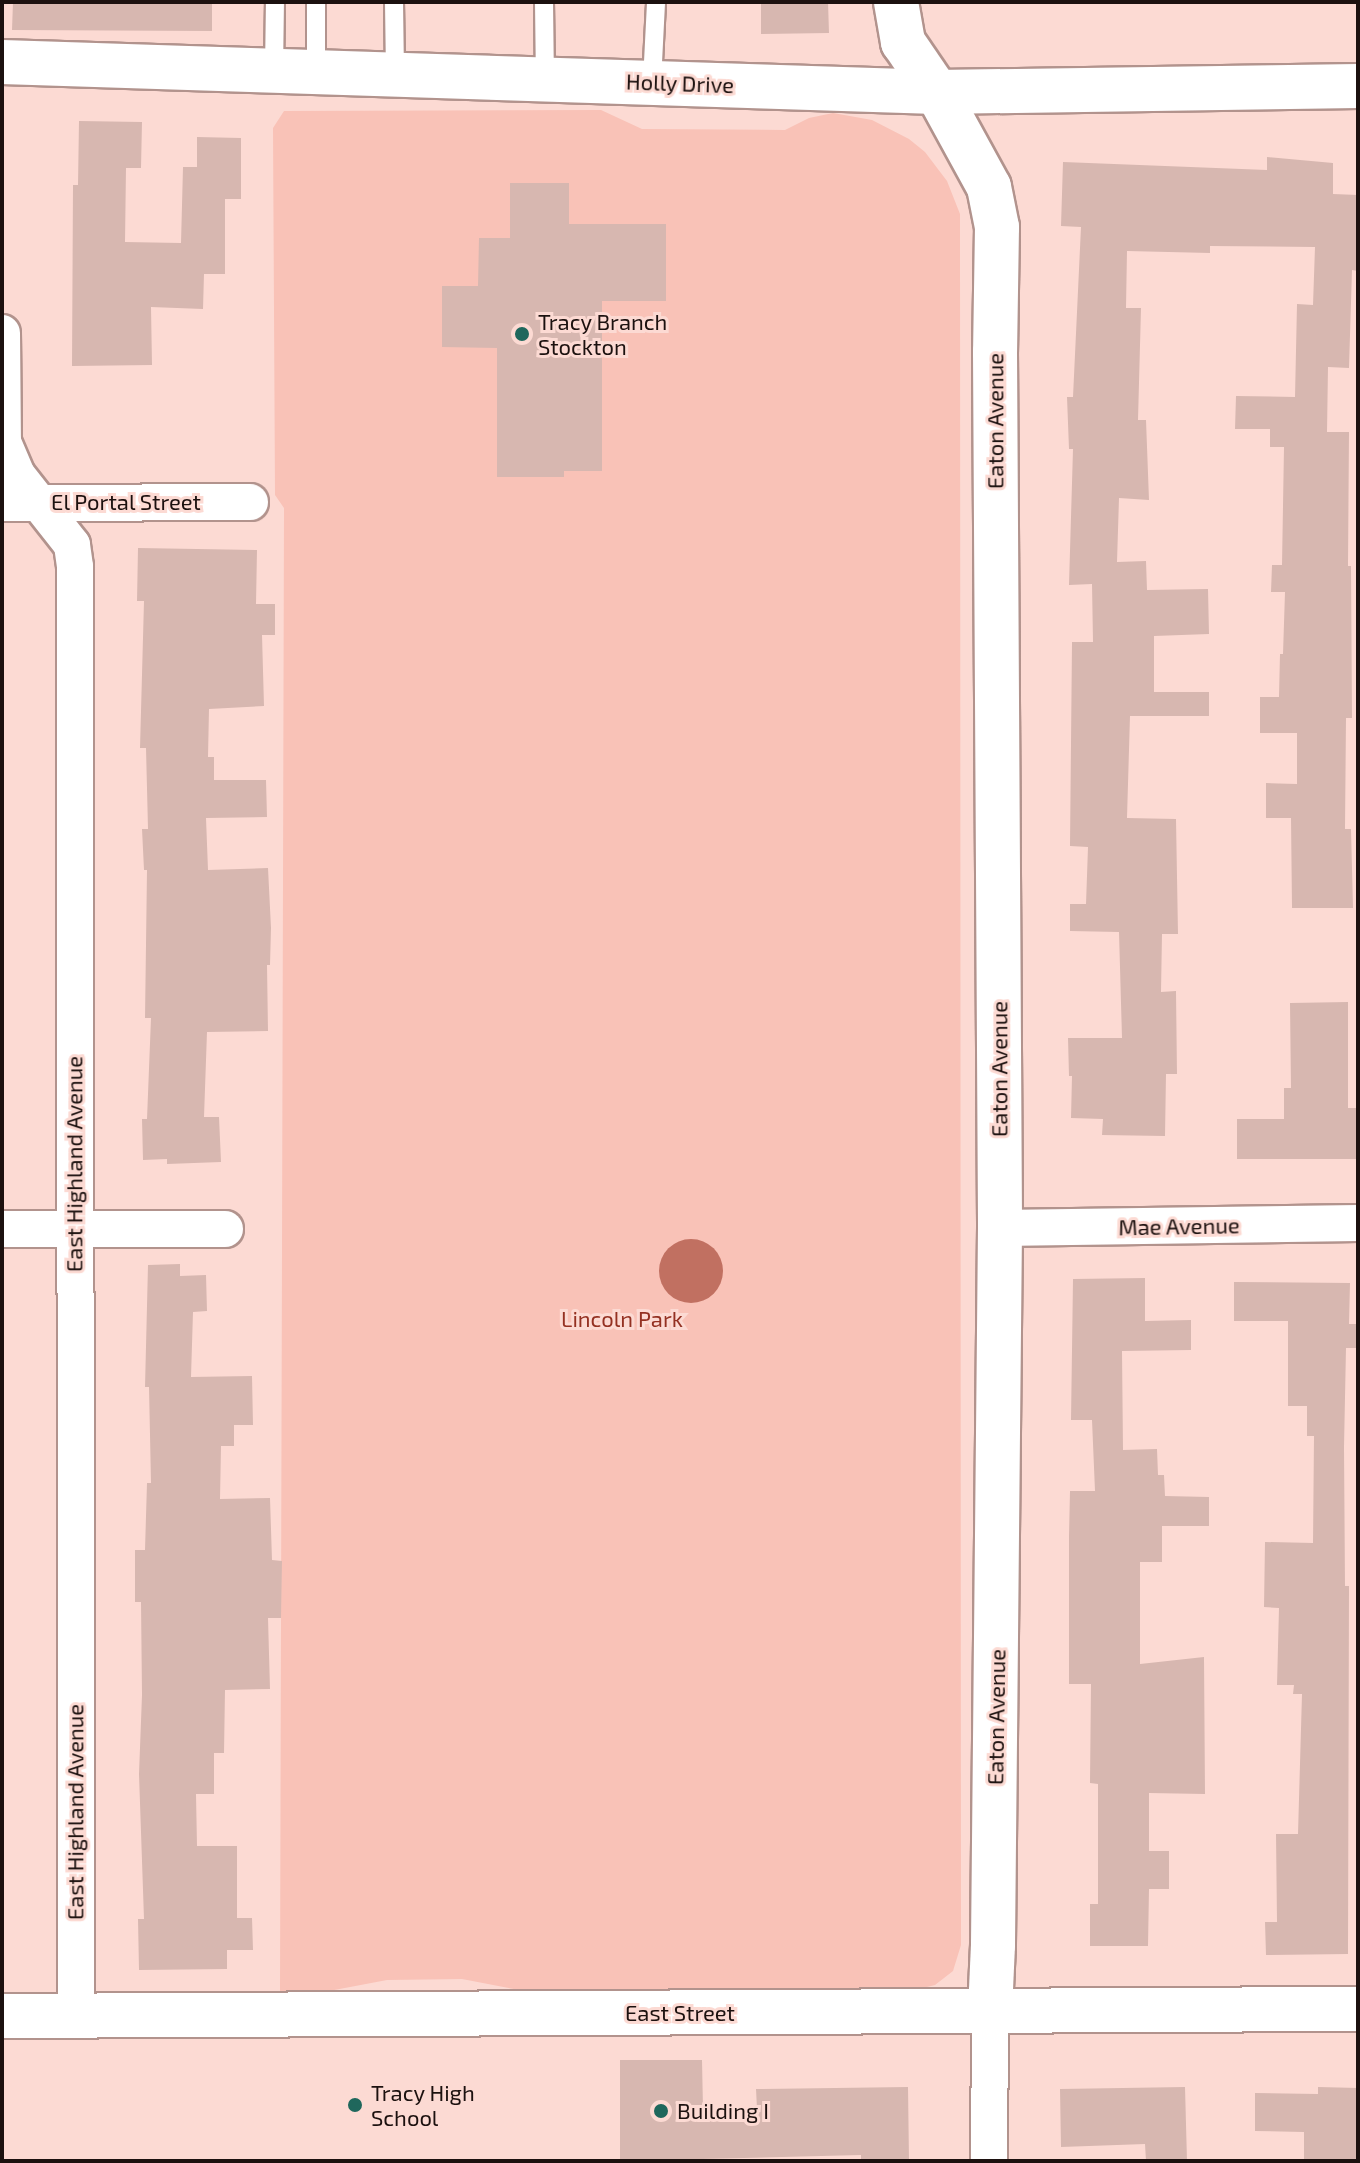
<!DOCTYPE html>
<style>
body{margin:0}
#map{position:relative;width:1360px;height:2163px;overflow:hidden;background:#fcdad3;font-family:"Exo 2",sans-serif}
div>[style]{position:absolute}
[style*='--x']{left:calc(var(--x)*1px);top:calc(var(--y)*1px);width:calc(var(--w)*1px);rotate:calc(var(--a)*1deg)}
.green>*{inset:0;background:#f9c2b7}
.water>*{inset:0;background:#c17061}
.round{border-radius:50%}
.building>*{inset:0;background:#d7b7b0}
.roads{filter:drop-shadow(2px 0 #b2938d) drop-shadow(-2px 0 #b2938d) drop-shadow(0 2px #b2938d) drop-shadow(0 -2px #b2938d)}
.service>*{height:18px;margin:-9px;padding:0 9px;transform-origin:9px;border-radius:9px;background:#fff}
.minor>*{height:36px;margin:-18px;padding:0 18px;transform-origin:18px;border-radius:18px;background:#fff}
.tertiary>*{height:44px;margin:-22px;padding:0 22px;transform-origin:22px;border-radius:22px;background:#fff}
.dots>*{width:22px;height:22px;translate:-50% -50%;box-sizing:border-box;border:4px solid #fcdad3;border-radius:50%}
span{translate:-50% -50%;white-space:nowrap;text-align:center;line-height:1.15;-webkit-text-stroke:6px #fcdad3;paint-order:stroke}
.street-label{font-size:22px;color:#1c110f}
.poi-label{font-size:22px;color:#1c110f}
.left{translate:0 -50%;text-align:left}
.park-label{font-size:22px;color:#943122}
.frame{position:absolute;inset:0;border:4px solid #1c110f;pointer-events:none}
</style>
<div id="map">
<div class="green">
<i style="clip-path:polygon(601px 110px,642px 129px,785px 130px,809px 118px,833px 113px,872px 120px,909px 139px,925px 152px,947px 181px,960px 214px,961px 1945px,953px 1971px,935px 1985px,919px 1989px,519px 1990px,462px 1979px,387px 1980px,329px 1991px,280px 1992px,284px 508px,275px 495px,273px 128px,284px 111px)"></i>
</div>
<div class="water">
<i class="round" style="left:659px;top:1239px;width:64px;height:64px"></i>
</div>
<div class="building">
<i style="clip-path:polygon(13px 2px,212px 2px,212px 31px,12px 30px)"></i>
<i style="clip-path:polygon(761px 2px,828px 2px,829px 33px,761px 34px)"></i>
<i style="clip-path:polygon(79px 121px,142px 122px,141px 168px,126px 168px,125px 242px,181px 243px,183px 167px,197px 167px,197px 137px,241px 138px,241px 199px,225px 199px,225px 274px,204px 274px,203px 309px,151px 307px,152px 365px,72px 366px,73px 185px,78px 185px)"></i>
<i style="clip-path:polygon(1267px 157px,1333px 163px,1333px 194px,1358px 195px,1358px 271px,1352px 270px,1349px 368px,1328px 367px,1327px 432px,1349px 432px,1348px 566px,1351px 566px,1352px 718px,1346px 718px,1345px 829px,1351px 829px,1353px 908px,1292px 908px,1291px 818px,1266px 818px,1266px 783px,1297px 784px,1297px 733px,1260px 733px,1260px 697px,1279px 697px,1280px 654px,1283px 654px,1285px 592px,1271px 592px,1272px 565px,1282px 565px,1284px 447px,1270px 447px,1270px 429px,1235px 429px,1236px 396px,1295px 397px,1297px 304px,1313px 305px,1315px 247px,1210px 246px,1210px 253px,1127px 251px,1126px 308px,1141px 308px,1138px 420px,1146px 420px,1149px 500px,1119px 498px,1117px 562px,1146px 561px,1147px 590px,1208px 589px,1209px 634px,1154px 636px,1154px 692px,1209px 692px,1209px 716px,1130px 716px,1127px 818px,1176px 819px,1178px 934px,1162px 934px,1161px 992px,1176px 991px,1177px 1074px,1166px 1074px,1165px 1136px,1102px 1135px,1103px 1119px,1071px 1118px,1072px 1076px,1069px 1076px,1068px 1038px,1122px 1038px,1119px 932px,1070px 931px,1070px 904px,1086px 904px,1088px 847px,1070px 846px,1072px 642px,1093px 642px,1092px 584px,1069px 585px,1073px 449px,1069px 449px,1067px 397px,1073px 397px,1081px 227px,1061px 226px,1063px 162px,1267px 170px)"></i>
<i style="clip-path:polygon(510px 183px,569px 183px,569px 224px,666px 224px,666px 301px,602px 301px,602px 471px,564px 471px,564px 477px,497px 477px,497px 348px,442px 347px,442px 286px,478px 286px,479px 238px,510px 238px)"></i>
<i style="clip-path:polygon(138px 548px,257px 550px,256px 604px,275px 604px,275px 635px,262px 635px,264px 706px,209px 709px,208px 757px,214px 757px,214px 780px,266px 780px,267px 817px,206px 818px,208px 870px,268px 868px,271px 928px,270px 965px,267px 965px,268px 1031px,207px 1032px,204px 1117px,219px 1117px,221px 1162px,167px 1164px,167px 1159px,143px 1160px,142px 1119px,147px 1119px,151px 1018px,145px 1018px,147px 870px,144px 870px,142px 829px,148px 829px,146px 748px,140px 748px,144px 601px,137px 601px)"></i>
<i style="clip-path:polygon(1348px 1002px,1348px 1108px,1358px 1108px,1358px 1159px,1237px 1159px,1237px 1119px,1284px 1119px,1284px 1088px,1291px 1088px,1290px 1003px)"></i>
<i style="clip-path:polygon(180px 1264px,180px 1276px,206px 1275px,207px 1311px,193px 1312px,191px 1377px,252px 1376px,253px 1425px,234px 1425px,234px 1446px,221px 1446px,220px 1499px,270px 1498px,272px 1560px,282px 1561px,281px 1618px,268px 1618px,270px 1689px,225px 1690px,224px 1753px,214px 1753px,214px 1794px,196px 1794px,197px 1846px,237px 1846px,237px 1918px,252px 1918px,253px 1950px,227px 1950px,227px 1969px,139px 1970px,138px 1919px,144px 1919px,139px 1774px,142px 1695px,141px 1602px,135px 1602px,135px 1550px,145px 1550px,147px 1483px,151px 1483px,149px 1387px,145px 1387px,148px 1265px)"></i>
<i style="clip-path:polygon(1145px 1278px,1145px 1321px,1191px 1320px,1191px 1350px,1122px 1351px,1123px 1450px,1157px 1449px,1158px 1475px,1164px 1475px,1165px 1496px,1209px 1497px,1209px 1526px,1162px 1526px,1162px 1562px,1140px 1562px,1140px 1664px,1204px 1657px,1205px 1794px,1149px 1793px,1149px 1851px,1169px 1851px,1169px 1889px,1149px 1889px,1148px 1946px,1090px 1946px,1090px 1904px,1098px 1904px,1098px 1784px,1090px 1783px,1091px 1684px,1069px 1684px,1069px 1536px,1070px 1491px,1095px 1491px,1092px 1420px,1071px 1420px,1073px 1279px)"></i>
<i style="clip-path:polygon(1234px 1282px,1350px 1283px,1349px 1324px,1357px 1324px,1357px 1348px,1346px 1348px,1344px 1447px,1345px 1586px,1349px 1586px,1348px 1954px,1266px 1955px,1265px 1922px,1277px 1922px,1276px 1834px,1298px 1834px,1302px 1694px,1293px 1694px,1294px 1685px,1277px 1685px,1279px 1608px,1264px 1607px,1265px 1542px,1313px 1543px,1314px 1436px,1307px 1436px,1307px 1406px,1288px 1406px,1288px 1321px,1234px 1321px)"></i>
<i style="clip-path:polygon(620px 2060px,702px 2060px,703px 2109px,757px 2109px,756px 2089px,908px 2087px,909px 2161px,861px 2161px,861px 2155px,620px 2161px)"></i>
<i style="clip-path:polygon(1185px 2087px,1187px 2161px,1146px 2161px,1145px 2144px,1061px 2147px,1060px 2089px)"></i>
<i style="clip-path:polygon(1318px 2087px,1358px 2088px,1358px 2161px,1304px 2161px,1304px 2132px,1255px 2131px,1255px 2093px,1318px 2094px)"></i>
</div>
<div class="roads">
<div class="service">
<i style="--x:394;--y:2;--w:72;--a:89.2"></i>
<i style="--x:544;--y:2;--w:77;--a:89.3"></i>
<i style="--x:274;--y:71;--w:69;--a:-89.2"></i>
<i style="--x:316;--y:72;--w:70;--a:-90"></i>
<i style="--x:652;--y:82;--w:80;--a:-87.1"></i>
</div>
<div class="minor">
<i style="--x:2;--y:333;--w:109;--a:89.5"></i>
<i style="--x:3;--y:442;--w:36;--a:67"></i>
<i style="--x:17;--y:475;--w:89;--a:51.8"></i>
<i style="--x:72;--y:545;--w:22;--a:82"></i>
<i style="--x:75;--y:567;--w:1449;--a:89.96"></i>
<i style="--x:2;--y:503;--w:248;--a:-0.2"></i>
<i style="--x:1000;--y:1228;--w:358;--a:-0.8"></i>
<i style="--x:2;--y:1229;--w:223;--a:0"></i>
<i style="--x:989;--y:2161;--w:150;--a:-89.6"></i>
</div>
<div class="tertiary">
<i style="--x:896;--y:2;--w:41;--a:80.1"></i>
<i style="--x:903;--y:42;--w:60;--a:55.8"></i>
<i style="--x:937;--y:92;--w:108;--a:61.3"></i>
<i style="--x:989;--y:187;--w:41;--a:78.7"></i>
<i style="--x:997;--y:227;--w:125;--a:90.9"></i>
<i style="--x:995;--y:352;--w:876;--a:89.67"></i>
<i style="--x:1000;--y:1228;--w:717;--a:90.56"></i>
<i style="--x:993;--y:1945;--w:66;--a:92.6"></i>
<i style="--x:2;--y:62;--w:935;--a:1.84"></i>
<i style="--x:937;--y:92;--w:421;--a:-0.8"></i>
<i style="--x:2;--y:2016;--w:1356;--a:-0.3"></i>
</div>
</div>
<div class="dots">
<i style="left:522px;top:334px;background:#1f675c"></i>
<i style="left:355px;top:2105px;background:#1f675c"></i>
<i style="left:661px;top:2111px;background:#1f675c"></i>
</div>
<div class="street-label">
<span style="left:680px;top:83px;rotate:2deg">Holly Drive</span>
<span style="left:995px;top:421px;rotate:-90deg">Eaton Avenue</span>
<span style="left:126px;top:502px">El Portal Street</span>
<span style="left:999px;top:1069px;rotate:-90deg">Eaton Avenue</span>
<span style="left:74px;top:1164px;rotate:-90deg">East Highland Avenue</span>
<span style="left:1179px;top:1226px;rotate:-1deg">Mae Avenue</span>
<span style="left:996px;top:1717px;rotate:-89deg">Eaton Avenue</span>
<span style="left:75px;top:1812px;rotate:-90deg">East Highland Avenue</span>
<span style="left:680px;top:2013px">East Street</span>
</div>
<div class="poi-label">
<span class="left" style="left:538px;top:334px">Tracy Branch<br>Stockton</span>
<span class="left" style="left:371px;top:2105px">Tracy High<br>School</span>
<span class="left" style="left:677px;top:2111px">Building I</span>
</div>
<div class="park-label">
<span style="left:622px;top:1319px">Lincoln Park</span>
</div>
<div class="frame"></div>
</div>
